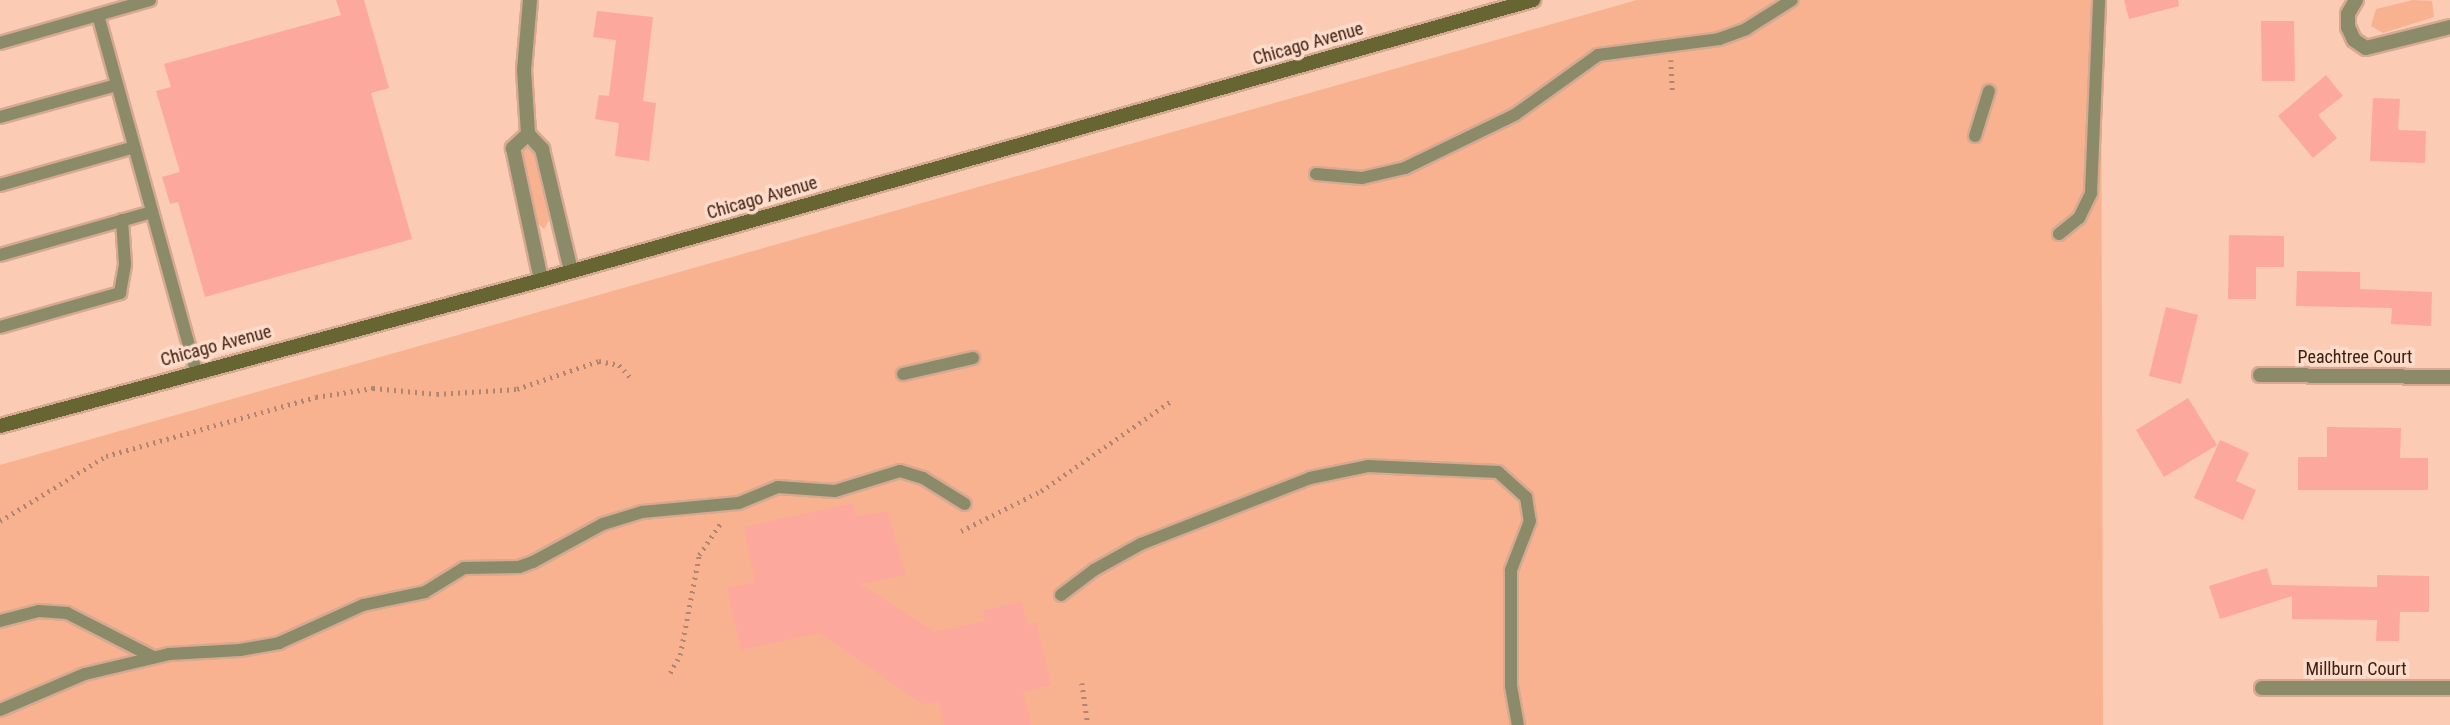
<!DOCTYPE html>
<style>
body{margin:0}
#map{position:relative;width:2450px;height:725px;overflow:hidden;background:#fccbb3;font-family:"Roboto Condensed",sans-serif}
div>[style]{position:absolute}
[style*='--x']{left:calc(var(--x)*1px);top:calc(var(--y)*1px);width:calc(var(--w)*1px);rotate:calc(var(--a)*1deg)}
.green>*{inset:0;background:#f9b28f}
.building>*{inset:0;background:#fda89d}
.path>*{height:4.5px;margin-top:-2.25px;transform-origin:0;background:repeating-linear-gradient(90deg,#b08672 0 2px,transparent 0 7px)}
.roads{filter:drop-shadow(2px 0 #d6a992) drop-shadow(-2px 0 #d6a992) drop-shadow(0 2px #d6a992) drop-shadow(0 -2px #d6a992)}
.service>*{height:12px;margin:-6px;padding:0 6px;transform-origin:6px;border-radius:6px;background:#8b8b69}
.minor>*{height:14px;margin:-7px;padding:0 7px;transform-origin:7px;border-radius:7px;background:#8b8b69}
.secondary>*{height:14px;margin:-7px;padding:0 7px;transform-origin:7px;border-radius:7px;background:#676632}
span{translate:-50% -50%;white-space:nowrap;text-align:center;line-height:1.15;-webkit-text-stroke:7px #fedccc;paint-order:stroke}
.street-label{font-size:18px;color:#3f2010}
</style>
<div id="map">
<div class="green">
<i style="clip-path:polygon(1637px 0,2101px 0,2103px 725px,0 725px,0 465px)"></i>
<i style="clip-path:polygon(2413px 0,2432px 1px,2434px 17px,2383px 33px,2371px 26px,2376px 9px)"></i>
<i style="clip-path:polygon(526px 145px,532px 146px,549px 220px,544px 229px,537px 223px,521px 150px)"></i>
</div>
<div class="building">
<i style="clip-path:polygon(336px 0,364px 0,389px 88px,371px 93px,412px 239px,205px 297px,178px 202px,170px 204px,162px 177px,180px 172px,156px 91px,171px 87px,164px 64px,341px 15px)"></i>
<i style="clip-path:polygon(2124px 0,2178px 0,2179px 6px,2129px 19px)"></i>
<i style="clip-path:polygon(597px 11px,653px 17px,643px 101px,656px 103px,649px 161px,615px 156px,619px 123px,595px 119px,599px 95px,609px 96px,616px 40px,593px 37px)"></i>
<i style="clip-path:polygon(2261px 21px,2294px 21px,2295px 81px,2262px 81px)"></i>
<i style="clip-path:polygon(2326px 75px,2343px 96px,2318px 115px,2337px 138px,2313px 158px,2278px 116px)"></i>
<i style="clip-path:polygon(2373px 98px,2400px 99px,2398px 130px,2426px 131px,2425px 163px,2370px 161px)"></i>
<i style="clip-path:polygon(2229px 235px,2284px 236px,2284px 267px,2256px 267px,2256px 299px,2228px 299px)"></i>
<i style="clip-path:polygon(2297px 271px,2360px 272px,2360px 289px,2432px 292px,2431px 326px,2391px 324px,2392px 308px,2296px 306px)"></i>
<i style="clip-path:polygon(2166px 307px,2198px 315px,2181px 384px,2149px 376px)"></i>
<i style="clip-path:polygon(2188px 398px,2217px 445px,2164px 477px,2136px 430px)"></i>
<i style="clip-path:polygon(2327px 427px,2401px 428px,2400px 458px,2428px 458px,2428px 490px,2298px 490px,2298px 457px,2327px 457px)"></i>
<i style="clip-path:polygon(2220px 440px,2249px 453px,2236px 481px,2256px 490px,2243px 520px,2194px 498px)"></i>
<i style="clip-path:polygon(853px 503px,856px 516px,887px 511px,906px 575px,860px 584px,935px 632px,985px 621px,983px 611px,1022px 601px,1027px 625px,1036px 622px,1051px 685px,1023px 692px,1031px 725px,944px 725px,939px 702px,924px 705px,819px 633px,741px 650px,727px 588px,755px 582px,744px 527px)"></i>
<i style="clip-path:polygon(2267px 568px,2272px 585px,2377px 587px,2377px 575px,2429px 576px,2429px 612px,2400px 612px,2399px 641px,2376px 641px,2377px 620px,2292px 619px,2292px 596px,2220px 619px,2209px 586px)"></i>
</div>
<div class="path">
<i style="--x:1671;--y:60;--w:34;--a:87"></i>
<i style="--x:0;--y:521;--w:124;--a:-31.5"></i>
<i style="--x:106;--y:456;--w:218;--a:-15.7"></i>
<i style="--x:316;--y:397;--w:58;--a:-9"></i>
<i style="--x:373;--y:388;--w:64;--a:5.4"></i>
<i style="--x:437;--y:394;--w:80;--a:-3.6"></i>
<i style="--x:517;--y:389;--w:87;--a:-18.9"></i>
<i style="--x:599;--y:361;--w:20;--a:11"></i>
<i style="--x:619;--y:365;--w:18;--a:47"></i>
<i style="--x:961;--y:531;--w:89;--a:-26.6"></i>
<i style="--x:1041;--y:491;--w:158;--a:-34.7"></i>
<i style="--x:670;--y:673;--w:21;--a:-61"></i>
<i style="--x:680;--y:655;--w:102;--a:-79.2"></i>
<i style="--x:699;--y:555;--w:41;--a:-55.9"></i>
<i style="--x:1082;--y:683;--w:42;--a:81.9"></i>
</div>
<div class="roads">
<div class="service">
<i style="--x:98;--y:15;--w:369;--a:74.6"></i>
<i style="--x:0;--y:43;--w:156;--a:-16"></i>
<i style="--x:0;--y:117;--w:121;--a:-15.3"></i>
<i style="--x:1975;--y:136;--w:47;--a:-72.7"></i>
<i style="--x:1316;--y:174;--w:46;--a:5"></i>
<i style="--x:1362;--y:178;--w:44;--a:-13.1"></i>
<i style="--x:1405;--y:168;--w:123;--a:-25.9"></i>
<i style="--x:1516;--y:114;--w:101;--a:-35.7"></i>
<i style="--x:1598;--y:55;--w:122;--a:-7.5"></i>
<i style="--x:1719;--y:39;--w:29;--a:-20"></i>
<i style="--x:1746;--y:29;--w:54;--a:-32.2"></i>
<i style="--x:0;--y:185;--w:139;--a:-15.8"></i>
<i style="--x:2059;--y:234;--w:26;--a:-39"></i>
<i style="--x:2079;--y:218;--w:28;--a:-64"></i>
<i style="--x:2091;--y:193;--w:193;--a:-87.6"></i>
<i style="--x:0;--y:255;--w:158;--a:-15.8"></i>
<i style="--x:0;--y:327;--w:125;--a:-15.8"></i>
<i style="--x:120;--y:293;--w:29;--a:-80"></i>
<i style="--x:125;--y:264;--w:44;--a:-93.9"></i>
<i style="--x:903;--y:374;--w:72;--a:-12.9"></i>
<i style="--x:1061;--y:595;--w:41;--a:-37.1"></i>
<i style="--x:1094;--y:570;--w:54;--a:-29"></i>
<i style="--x:1141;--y:544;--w:181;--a:-21.3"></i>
<i style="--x:1310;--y:478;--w:59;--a:-11.7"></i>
<i style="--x:1368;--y:466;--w:130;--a:2.6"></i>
<i style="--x:1498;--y:472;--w:38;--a:42"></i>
<i style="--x:1526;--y:497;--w:24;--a:81"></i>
<i style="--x:1530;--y:521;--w:53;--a:111.2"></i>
<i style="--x:1511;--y:570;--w:116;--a:90"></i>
<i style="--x:1511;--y:686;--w:40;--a:80"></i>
<i style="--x:0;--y:621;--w:40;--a:-14.4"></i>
<i style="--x:39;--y:611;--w:28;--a:4"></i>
<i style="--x:67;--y:613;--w:97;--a:27.1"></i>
<i style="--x:0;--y:710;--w:92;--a:-23"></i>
<i style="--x:85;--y:674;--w:86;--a:-13.4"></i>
<i style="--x:169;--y:654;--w:71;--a:-3.2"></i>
<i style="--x:240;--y:650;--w:40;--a:-10"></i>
<i style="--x:279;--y:643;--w:92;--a:-24.3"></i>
<i style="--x:363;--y:605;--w:63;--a:-11.8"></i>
<i style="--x:425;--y:592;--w:46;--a:-31.6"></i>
<i style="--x:464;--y:568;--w:55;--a:-1"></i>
<i style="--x:519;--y:567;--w:15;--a:-20"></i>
<i style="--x:533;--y:562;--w:80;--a:-28.5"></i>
<i style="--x:603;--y:524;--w:41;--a:-17.1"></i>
<i style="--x:642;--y:512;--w:97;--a:-5.3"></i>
<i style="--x:739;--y:503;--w:42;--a:-22.3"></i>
<i style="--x:778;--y:487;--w:57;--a:4"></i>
<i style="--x:835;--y:491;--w:68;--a:-17.1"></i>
<i style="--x:900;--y:471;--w:24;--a:17"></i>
<i style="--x:923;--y:478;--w:49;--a:31.8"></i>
</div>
<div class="minor">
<i style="--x:530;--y:0;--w:70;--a:94.9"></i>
<i style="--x:524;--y:70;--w:64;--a:86.4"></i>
<i style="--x:528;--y:134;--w:21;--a:47"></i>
<i style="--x:542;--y:149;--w:125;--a:76.6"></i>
<i style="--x:2356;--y:0;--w:16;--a:120"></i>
<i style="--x:2348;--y:14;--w:13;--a:90"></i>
<i style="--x:2348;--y:27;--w:14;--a:65"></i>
<i style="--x:2354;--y:40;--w:14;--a:34"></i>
<i style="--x:2366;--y:48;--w:87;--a:-14"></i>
<i style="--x:528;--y:134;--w:21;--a:137"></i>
<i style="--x:513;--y:148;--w:135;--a:78"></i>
<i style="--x:2260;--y:375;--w:190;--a:0.6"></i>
<i style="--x:2262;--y:688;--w:188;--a:0"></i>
</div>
<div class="secondary">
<i style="--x:0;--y:426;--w:560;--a:-15.1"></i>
<i style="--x:541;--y:280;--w:1031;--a:-15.76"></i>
</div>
</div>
<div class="street-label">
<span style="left:1308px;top:44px;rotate:-16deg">Chicago Avenue</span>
<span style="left:762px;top:198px;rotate:-16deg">Chicago Avenue</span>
<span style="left:216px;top:346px;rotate:-15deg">Chicago Avenue</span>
<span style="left:2355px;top:357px">Peachtree Court</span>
<span style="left:2356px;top:669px">Millburn Court</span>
</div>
</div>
